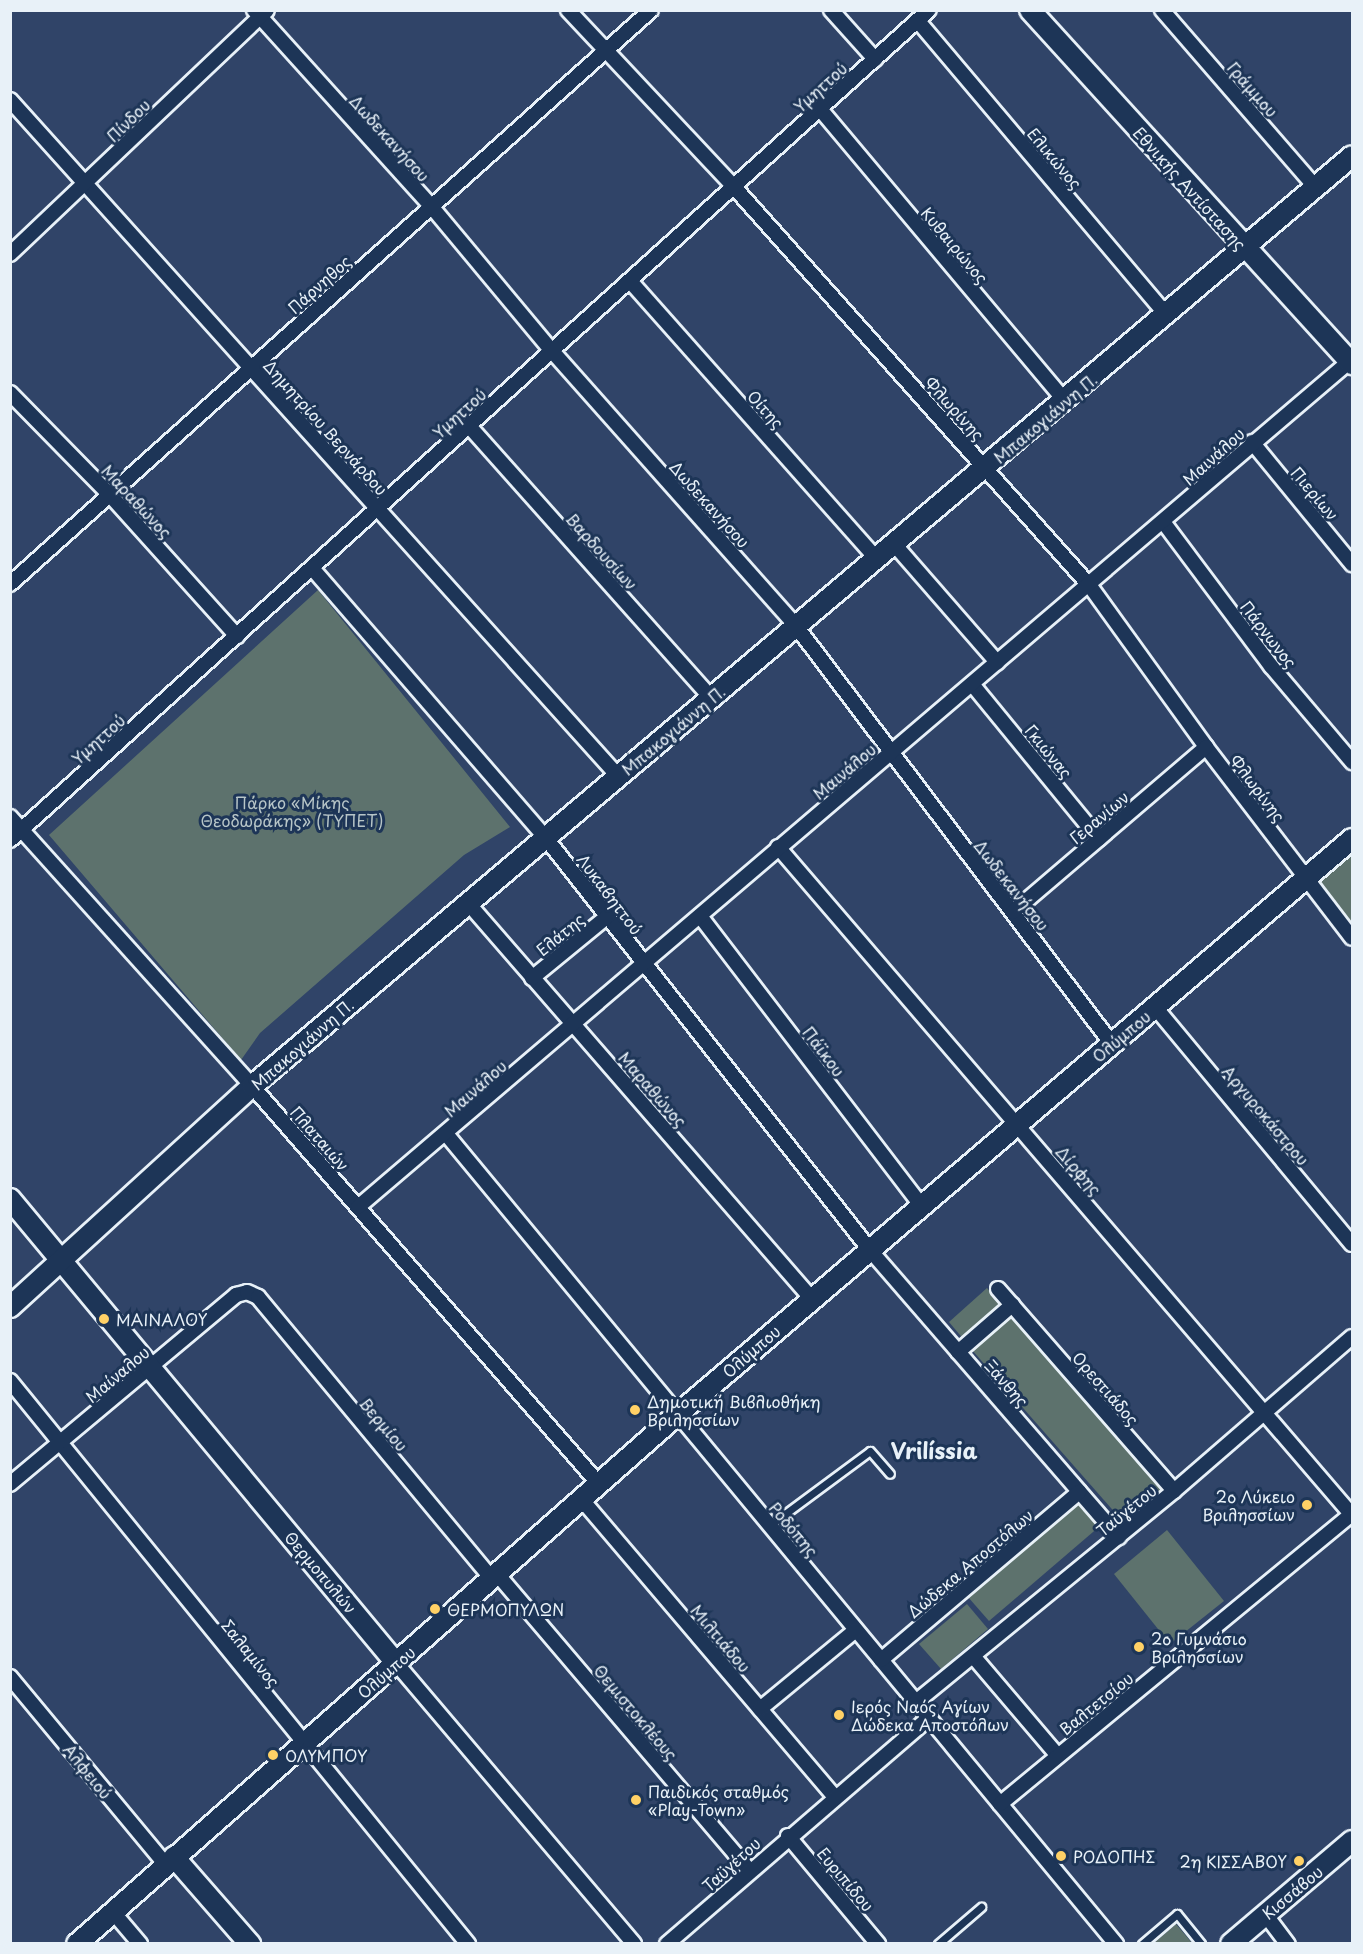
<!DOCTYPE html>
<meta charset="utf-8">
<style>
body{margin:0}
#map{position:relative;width:1363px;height:1954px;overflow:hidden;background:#304468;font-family:"Playpen Sans",sans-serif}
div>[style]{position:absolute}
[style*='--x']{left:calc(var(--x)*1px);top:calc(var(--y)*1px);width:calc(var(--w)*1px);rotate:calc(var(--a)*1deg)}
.green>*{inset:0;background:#5d726d}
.roads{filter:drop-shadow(2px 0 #e8f1f8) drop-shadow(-2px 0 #e8f1f8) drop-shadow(0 2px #e8f1f8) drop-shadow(0 -2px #e8f1f8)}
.lane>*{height:7px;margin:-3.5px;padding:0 3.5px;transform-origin:3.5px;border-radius:3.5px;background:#1d3557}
.street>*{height:14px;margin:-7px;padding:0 7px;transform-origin:7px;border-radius:7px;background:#1d3557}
.secondary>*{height:20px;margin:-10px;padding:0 10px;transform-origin:10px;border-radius:10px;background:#1d3557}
.dots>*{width:16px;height:16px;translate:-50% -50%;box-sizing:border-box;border:3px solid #1d3557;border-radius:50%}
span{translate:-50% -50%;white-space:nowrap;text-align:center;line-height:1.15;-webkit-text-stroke:6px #1d3557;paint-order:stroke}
.street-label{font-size:16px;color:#e8f1f8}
.park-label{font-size:16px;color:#b7c5c7}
.poi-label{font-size:16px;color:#e8f1f8}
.left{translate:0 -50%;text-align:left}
.right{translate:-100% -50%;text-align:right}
.district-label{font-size:22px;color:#e8f1f8;font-weight:700}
.frame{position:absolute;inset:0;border:12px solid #e8f1f8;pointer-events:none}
</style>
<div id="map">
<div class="green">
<i style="clip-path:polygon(318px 590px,510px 827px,464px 855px,260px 1033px,241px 1060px,49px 835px)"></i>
<i style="clip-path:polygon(1352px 852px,1352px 923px,1319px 880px)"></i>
<i style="clip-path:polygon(987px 1288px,998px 1301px,998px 1310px,965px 1341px,949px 1322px)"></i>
<i style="clip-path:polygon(1013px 1316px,1166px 1491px,1125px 1524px,972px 1350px)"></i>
<i style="clip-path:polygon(1080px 1501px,1100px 1526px,989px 1621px,968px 1597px)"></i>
<i style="clip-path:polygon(1167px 1530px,1224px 1601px,1170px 1644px,1114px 1574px)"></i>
<i style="clip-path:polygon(967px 1604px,988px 1629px,941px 1669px,919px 1644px)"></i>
<i style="clip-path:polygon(1176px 1924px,1192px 1943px,1154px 1943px)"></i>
</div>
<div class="roads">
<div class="lane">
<i style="--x:770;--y:1525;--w:124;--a:-36.5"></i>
<i style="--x:870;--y:1451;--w:30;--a:49"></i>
<i style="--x:938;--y:1944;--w:57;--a:-40.7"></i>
<i style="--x:1142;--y:1944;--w:46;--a:-40.6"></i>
<i style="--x:1177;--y:1914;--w:38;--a:51"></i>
</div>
<div class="street">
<i style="--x:254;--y:10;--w:264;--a:47.9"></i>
<i style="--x:431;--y:206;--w:189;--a:50.2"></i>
<i style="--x:552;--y:351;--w:368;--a:48.4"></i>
<i style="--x:796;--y:626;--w:524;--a:52.91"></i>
<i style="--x:568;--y:10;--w:243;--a:46.8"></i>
<i style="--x:734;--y:187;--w:535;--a:48.26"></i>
<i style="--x:1090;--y:586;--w:198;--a:54.2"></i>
<i style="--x:1206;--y:747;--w:240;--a:52.6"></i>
<i style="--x:831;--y:10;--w:66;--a:48.1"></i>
<i style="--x:1162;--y:10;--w:237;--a:49.1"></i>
<i style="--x:918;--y:21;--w:386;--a:49.8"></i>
<i style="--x:10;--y:100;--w:909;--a:48.03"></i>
<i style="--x:820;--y:109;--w:381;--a:50"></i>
<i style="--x:10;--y:254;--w:354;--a:-43.5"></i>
<i style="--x:630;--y:281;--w:372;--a:48.4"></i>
<i style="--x:10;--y:393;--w:143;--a:45.6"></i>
<i style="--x:110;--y:495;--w:190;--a:48"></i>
<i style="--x:469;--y:426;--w:364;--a:48.3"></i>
<i style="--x:1252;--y:442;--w:158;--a:50.7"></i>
<i style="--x:1164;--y:523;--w:179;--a:53.2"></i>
<i style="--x:1271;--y:666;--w:126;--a:49.8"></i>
<i style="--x:894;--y:544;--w:157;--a:48.9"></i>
<i style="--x:312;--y:568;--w:356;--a:49.1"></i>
<i style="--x:545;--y:837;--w:526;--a:51.8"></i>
<i style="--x:870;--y:1250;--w:380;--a:49.1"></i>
<i style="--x:10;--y:584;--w:860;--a:-41.84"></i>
<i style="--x:972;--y:684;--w:200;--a:50.7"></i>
<i style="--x:10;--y:817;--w:362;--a:48"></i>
<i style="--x:252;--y:1086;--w:529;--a:48.91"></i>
<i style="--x:10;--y:840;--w:1238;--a:-42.09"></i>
<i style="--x:778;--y:847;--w:881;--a:49.33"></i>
<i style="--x:468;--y:903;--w:525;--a:49.02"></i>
<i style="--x:1013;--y:912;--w:254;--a:-40.5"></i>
<i style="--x:700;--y:916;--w:365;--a:52.6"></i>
<i style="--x:532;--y:978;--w:99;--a:-39.3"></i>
<i style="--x:1155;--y:1007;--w:308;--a:50.3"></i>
<i style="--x:447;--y:1135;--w:1050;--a:50.41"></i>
<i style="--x:358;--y:1207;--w:1304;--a:-40.46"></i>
<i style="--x:998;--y:1289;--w:268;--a:48.9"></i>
<i style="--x:958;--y:1352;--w:72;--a:-41"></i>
<i style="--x:10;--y:1381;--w:726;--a:50.87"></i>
<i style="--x:10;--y:1484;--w:295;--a:-39.9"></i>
<i style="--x:236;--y:1295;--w:11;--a:-15"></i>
<i style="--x:247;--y:1292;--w:12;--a:24"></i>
<i style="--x:258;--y:1297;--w:368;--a:50.3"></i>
<i style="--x:583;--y:1501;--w:387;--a:49.6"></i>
<i style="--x:498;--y:1575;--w:387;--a:49.6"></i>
<i style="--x:973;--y:1656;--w:131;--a:49.6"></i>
<i style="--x:881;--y:1660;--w:260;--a:-40.3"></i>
<i style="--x:396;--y:1663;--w:368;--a:49.7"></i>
<i style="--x:10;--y:1677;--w:244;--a:50.3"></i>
<i style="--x:916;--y:1702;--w:333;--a:-39.3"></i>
<i style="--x:1174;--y:1491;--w:235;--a:-40.9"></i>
<i style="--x:760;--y:1709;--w:124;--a:-39.5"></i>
<i style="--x:1000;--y:1804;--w:456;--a:-39.5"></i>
<i style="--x:788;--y:1836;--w:141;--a:50.2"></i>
<i style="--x:113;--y:1912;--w:42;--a:49.8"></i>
<i style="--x:1265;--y:1914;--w:38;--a:53"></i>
<i style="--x:667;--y:1944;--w:346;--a:-40.8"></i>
</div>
<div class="secondary">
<i style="--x:1030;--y:10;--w:479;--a:47.7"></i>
<i style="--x:10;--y:1199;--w:604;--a:50.24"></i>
<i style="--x:10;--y:1307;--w:328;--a:-42.4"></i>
<i style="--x:252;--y:1086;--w:1440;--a:-40.21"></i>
<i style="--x:174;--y:1857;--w:116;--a:48.9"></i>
<i style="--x:77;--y:1944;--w:801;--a:-41.41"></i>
<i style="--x:678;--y:1414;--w:886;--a:-40.47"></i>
<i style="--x:1231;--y:1944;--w:159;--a:-40.4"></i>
</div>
</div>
<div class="dots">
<i style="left:104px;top:1319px;background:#ffd166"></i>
<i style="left:635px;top:1410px;background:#ffd166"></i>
<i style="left:1307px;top:1505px;background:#ffd166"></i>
<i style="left:435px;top:1609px;background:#ffd166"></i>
<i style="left:1139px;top:1647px;background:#ffd166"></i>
<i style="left:839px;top:1715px;background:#ffd166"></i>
<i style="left:273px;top:1755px;background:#ffd166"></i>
<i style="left:636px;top:1800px;background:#ffd166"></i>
<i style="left:1061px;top:1856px;background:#ffd166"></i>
<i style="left:1299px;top:1861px;background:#ffd166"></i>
</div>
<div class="street-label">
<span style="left:820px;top:87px;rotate:-42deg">Υμηττού</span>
<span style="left:1253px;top:89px;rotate:49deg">Γράμμου</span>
<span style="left:128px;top:120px;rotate:-44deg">Πίνδου</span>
<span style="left:390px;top:138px;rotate:48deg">Δωδεκανήσου</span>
<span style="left:1055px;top:158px;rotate:50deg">Ελικώνος</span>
<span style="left:1190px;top:188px;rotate:48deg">Εθνικής Αντίστασης</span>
<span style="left:955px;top:245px;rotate:50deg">Κυθαιρώνος</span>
<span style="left:319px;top:284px;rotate:-42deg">Πάρνηθος</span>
<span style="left:955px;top:408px;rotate:48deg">Φλωρίνης</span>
<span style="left:766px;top:409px;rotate:48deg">Οίτης</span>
<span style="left:459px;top:413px;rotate:-42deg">Υμηττού</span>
<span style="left:1045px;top:418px;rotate:-40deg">Μπακογιάννη Π.</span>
<span style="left:326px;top:427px;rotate:48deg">Δημητρίου Βερνάρδου</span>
<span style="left:1213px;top:456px;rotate:-42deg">Μαινάλου</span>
<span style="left:1315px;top:493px;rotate:50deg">Πιερίων</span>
<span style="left:137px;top:501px;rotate:47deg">Μαραθώνος</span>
<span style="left:710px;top:504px;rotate:48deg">Δωδεκανήσου</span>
<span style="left:602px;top:551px;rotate:48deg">Βαρδουσίων</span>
<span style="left:1269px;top:634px;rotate:52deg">Πάρνωνος</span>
<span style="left:673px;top:730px;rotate:-40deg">Μπακογιάννη Π.</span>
<span style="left:98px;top:739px;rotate:-42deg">Υμηττού</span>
<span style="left:1049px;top:751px;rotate:51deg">Γκιώνας</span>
<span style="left:844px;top:771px;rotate:-40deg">Μαινάλου</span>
<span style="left:1258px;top:788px;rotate:53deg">Φλωρίνης</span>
<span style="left:1099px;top:817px;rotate:-40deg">Γερανίων</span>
<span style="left:1012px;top:885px;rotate:52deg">Δωδεκανήσου</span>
<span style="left:610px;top:894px;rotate:53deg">Λυκαβηττού</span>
<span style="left:560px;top:934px;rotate:-39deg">Ελάτης</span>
<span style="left:1121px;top:1036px;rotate:-40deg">Ολύμπου</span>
<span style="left:302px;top:1044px;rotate:-41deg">Μπακογιάννη Π.</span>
<span style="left:824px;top:1051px;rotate:53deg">Πάϊκου</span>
<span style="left:475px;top:1088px;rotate:-41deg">Μαινάλου</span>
<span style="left:653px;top:1089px;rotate:49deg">Μαραθώνος</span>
<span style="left:1266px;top:1115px;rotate:50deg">Αργυροκάστρου</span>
<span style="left:320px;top:1138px;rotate:49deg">Πλαταιών</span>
<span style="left:1079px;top:1170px;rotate:49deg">Δίρφης</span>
<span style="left:751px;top:1351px;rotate:-41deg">Ολύμπου</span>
<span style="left:117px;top:1374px;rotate:-40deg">Μαίναλου</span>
<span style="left:1007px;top:1383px;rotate:49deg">Ξάνθης</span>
<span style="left:1106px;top:1388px;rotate:49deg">Ορεστιάδος</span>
<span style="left:384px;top:1424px;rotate:50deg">Βερμίου</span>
<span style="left:1126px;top:1510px;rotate:-39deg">Ταϋγέτου</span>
<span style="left:794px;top:1529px;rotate:50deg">Ροδόπης</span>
<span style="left:970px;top:1563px;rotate:-40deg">Δώδεκα Αποστόλων</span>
<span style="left:321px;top:1572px;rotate:50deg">Θερμοπυλών</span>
<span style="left:721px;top:1638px;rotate:50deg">Μιλτιάδου</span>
<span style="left:251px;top:1653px;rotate:51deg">Σαλαμίνος</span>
<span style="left:386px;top:1672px;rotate:-41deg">Ολύμπου</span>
<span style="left:1096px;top:1703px;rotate:-39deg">Βαλτετσίου</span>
<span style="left:636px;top:1712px;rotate:50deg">Θεμιστοκλέους</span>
<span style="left:88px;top:1771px;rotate:51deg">Αλφειού</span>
<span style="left:731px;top:1864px;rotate:-42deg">Ταϋγέτου</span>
<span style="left:846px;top:1879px;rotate:50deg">Ευριπίδου</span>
<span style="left:1292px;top:1892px;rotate:-40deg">Κισσάβου</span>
</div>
<div class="park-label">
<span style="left:292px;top:811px">Πάρκο «Μίκης<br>Θεοδωράκης» (ΤΥΠΕΤ)</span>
</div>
<div class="poi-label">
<span class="left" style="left:116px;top:1319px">ΜΑΙΝΑΛΟΥ</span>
<span class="left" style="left:647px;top:1410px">Δημοτική Βιβλιοθήκη<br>Βριλησσίων</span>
<span class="right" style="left:1295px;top:1505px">2ο Λύκειο<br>Βριλησσίων</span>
<span class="left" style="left:447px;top:1609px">ΘΕΡΜΟΠΥΛΩΝ</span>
<span class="left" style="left:1151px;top:1647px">2ο Γυμνάσιο<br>Βριλησσίων</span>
<span class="left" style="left:851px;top:1715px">Ιερός Ναός Αγίων<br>Δώδεκα Αποστόλων</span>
<span class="left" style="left:285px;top:1755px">ΟΛΥΜΠΟΥ</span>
<span class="left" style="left:648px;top:1800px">Παιδικός σταθμός<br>«Play-Town»</span>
<span class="left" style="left:1073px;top:1856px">ΡΟΔΟΠΗΣ</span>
<span class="right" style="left:1287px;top:1861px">2η ΚΙΣΣΑΒΟΥ</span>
</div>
<div class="district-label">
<span style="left:934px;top:1450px">Vrilíssia</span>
</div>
<div class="frame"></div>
</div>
